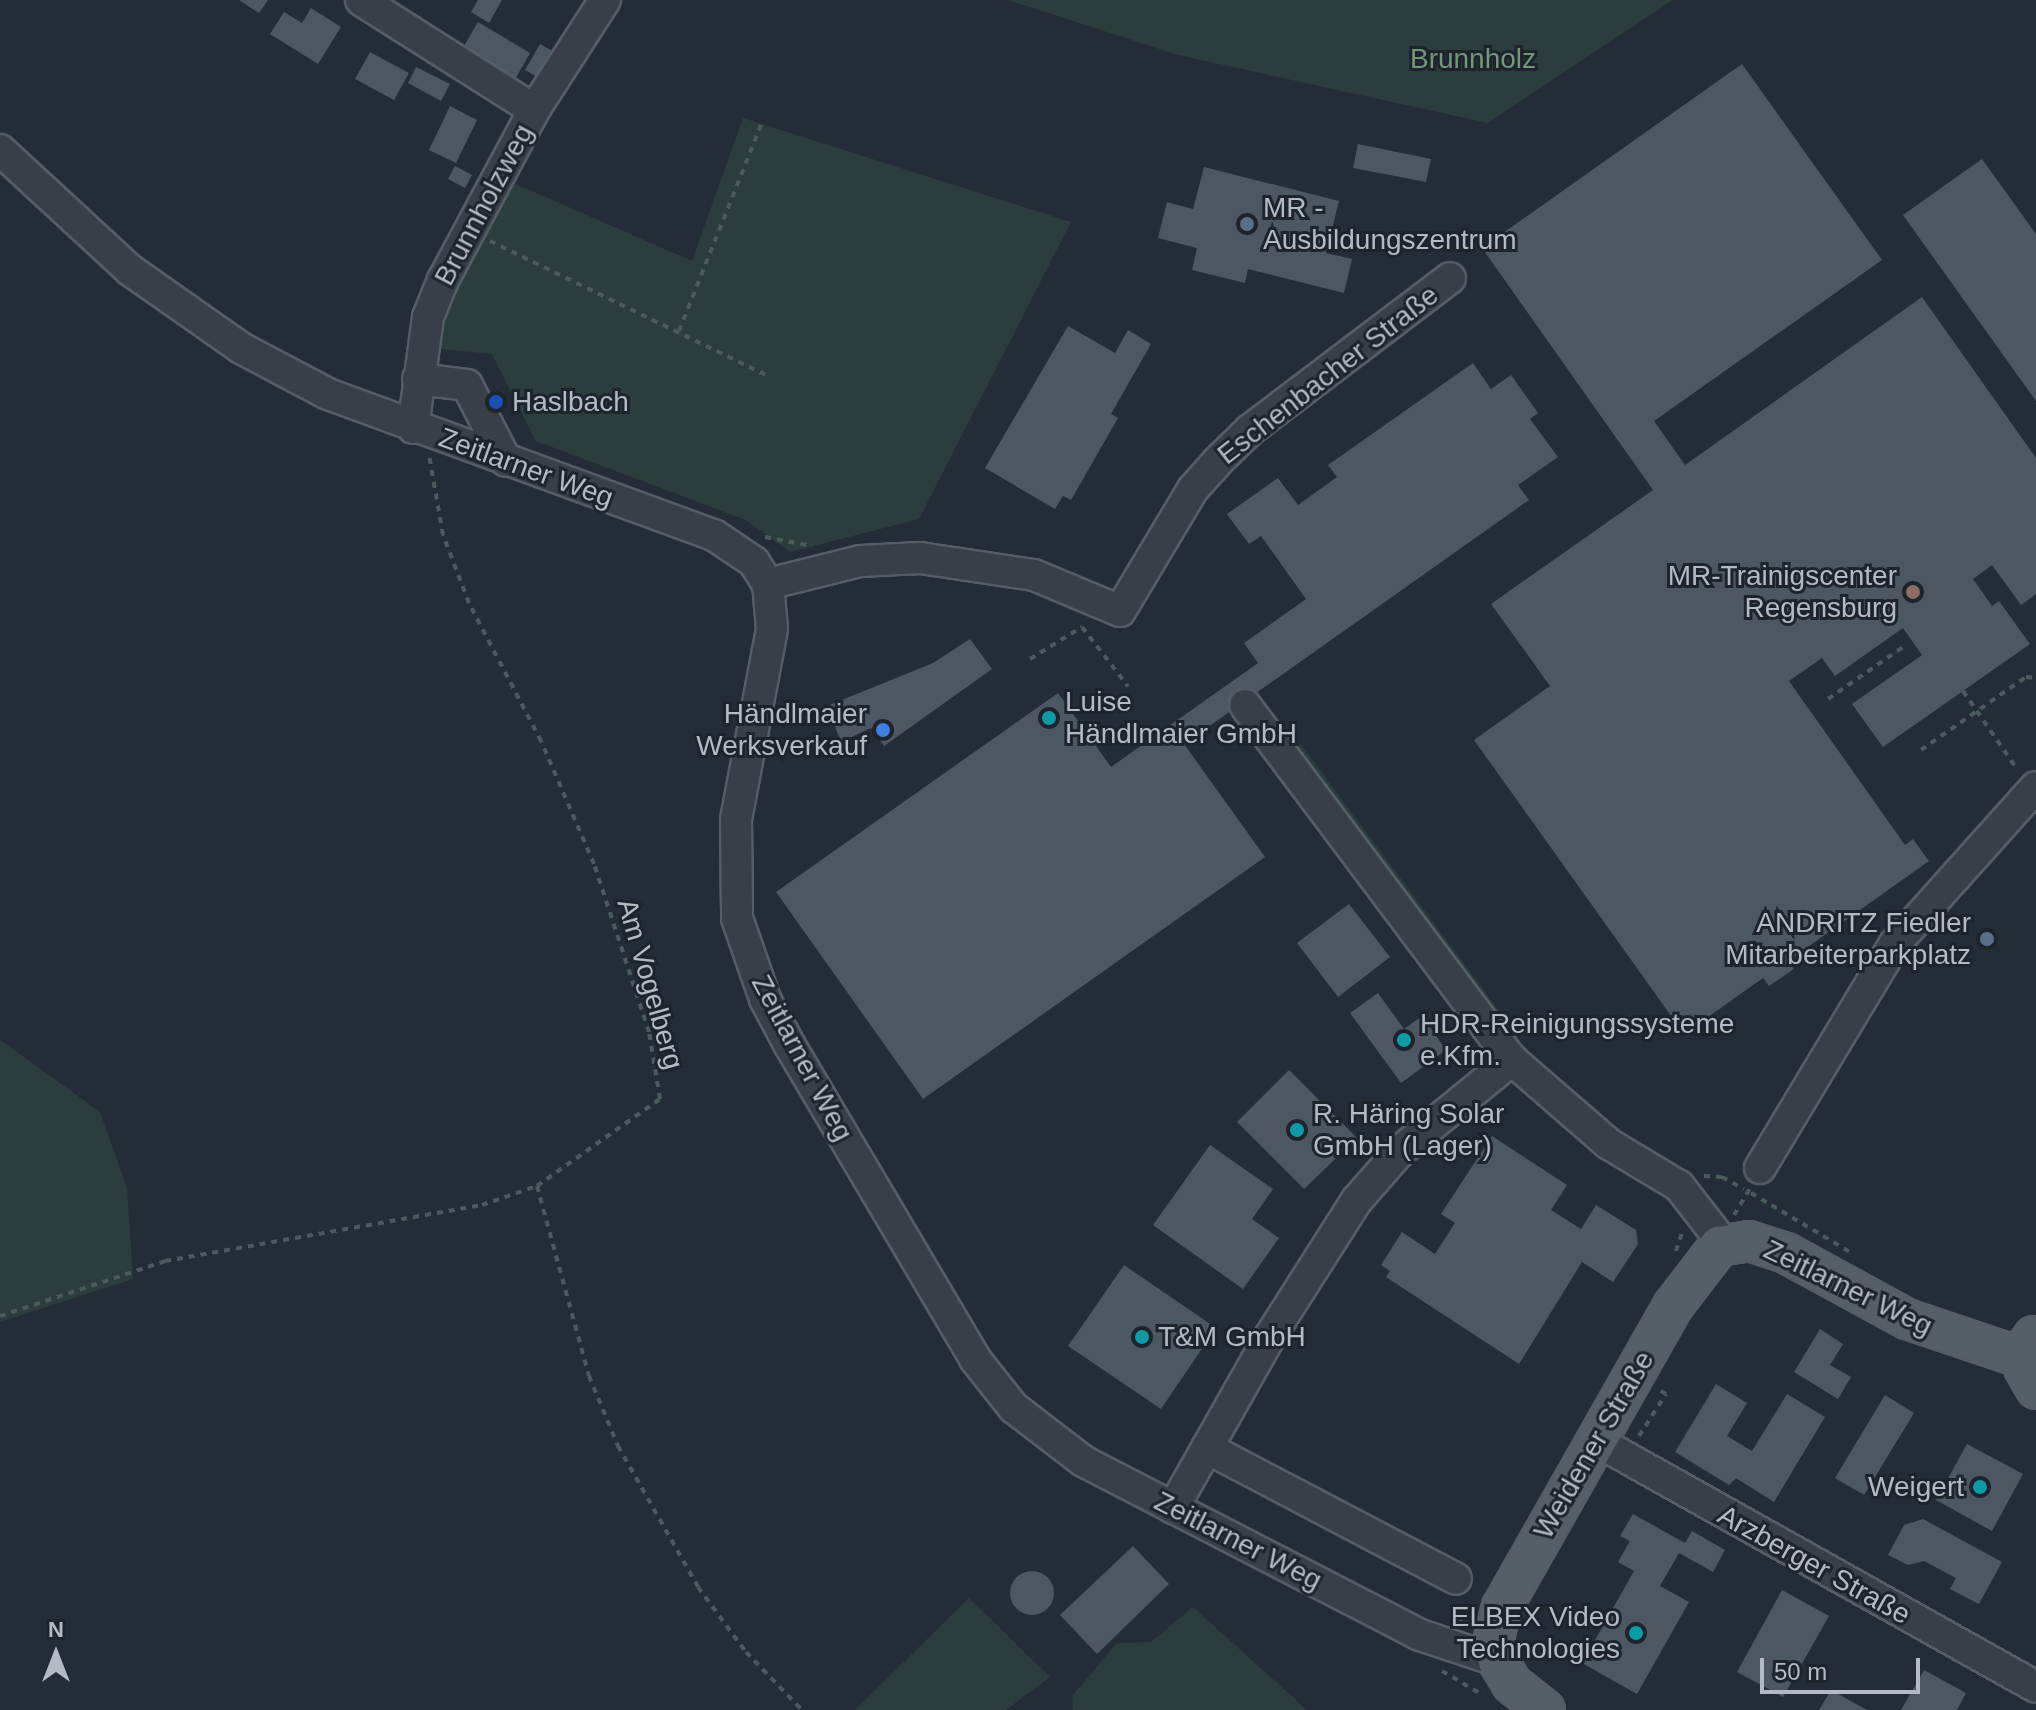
<!DOCTYPE html>
<meta charset="utf-8">
<style>
body{margin:0}
#map{position:relative;width:2036px;height:1710px;overflow:hidden;background:#242d37;font-family:Helvetica,sans-serif}
div>[style]{position:absolute}
[style*='--x']{left:calc(var(--x)*1px);top:calc(var(--y)*1px);width:calc(var(--w)*1px);rotate:calc(var(--a)*1deg)}
.green>*{inset:0;background:#2c3d3d}
.building>*{inset:0;background:#4d5762}
.round{border-radius:50%}
.path>*{height:4px;margin-top:-2px;transform-origin:0;background:repeating-linear-gradient(90deg,#4b5a5c 0 6px,transparent 0 12px)}
.roads{filter:drop-shadow(2px 0 #565d65) drop-shadow(-2px 0 #565d65) drop-shadow(0 2px #565d65) drop-shadow(0 -2px #565d65)}
.minor>*{height:30px;margin:-15px;padding:0 15px;transform-origin:15px;border-radius:15px;background:#383f48}
.major>*{height:38px;margin:-19px;padding:0 19px;transform-origin:19px;border-radius:19px;background:#565e67}
.dots>*{width:22px;height:22px;translate:-50% -50%;box-sizing:border-box;border:4px solid #1d242c;border-radius:50%}
span{translate:-50% -50%;white-space:nowrap;text-align:center;line-height:1.15;-webkit-text-stroke:6px #1d242c;paint-order:stroke}
.park-label{font-size:28px;color:#74967b}
.street-label{font-size:28px;color:#b3bac4}
.poi-label{font-size:28px;color:#b3bac4}
.left{translate:0 -50%;text-align:left}
.right{translate:-100% -50%;text-align:right}
.north{position:absolute;left:16px;top:1614px;width:80px;height:80px;-webkit-text-stroke:6px #1d242c;paint-order:stroke;rotate:0deg;font-size:22px;font-weight:700;line-height:32px;text-align:center;color:#b3bac4}
.north::after{content:'';display:block;margin:auto;width:28px;height:36px;background:#b3bac4;clip-path:polygon(50% 0,100% 100%,50% 72%,0 100%)}
.scale{position:absolute;left:1760px;top:1658px;width:160px;height:36px;box-sizing:border-box;border:4px solid #b3bac4;border-top:0;padding-left:10px;font-size:24px;line-height:28px;white-space:nowrap;color:#b3bac4;-webkit-text-stroke:6px #1d242c;paint-order:stroke}
</style>
<div id="map">
<div class="green">
<i style="clip-path:polygon(1008px 0,1673px 0,1488px 123px,1178px 55px)"></i>
<i style="clip-path:polygon(743px 118px,1071px 222px,919px 519px,790px 552px,746px 520px,536px 441px,492px 354px,441px 349px,446px 305px,511px 182px,692px 261px)"></i>
<i style="clip-path:polygon(1300px 743px,1503px 1016px,1494px 1014px,1299px 751px)"></i>
<i style="clip-path:polygon(0 1040px,100px 1112px,127px 1188px,133px 1279px,0 1322px)"></i>
<i style="clip-path:polygon(969px 1598px,1050px 1677px,1006px 1710px,855px 1710px)"></i>
<i style="clip-path:polygon(1193px 1607px,1307px 1710px,1073px 1710px,1072px 1696px,1117px 1643px,1151px 1642px)"></i>
</div>
<div class="building">
<i style="clip-path:polygon(239px 0,268px 0,259px 13px)"></i>
<i style="clip-path:polygon(478px 0,502px 0,489px 23px,471px 12px)"></i>
<i style="clip-path:polygon(311px 8px,341px 27px,318px 64px,270px 34px,284px 12px,302px 23px)"></i>
<i style="clip-path:polygon(478px 22px,530px 53px,514px 81px,461px 51px)"></i>
<i style="clip-path:polygon(540px 44px,556px 53px,541px 79px,525px 70px)"></i>
<i style="clip-path:polygon(370px 52px,409px 73px,394px 100px,355px 79px)"></i>
<i style="clip-path:polygon(1742px 64px,1882px 260px,1654px 421px,1685px 465px,1922px 297px,2036px 458px,2036px 594px,2021px 605px,1992px 565px,1973px 579px,1992px 606px,1999px 601px,2030px 644px,1883px 747px,1852px 704px,1922px 655px,1903px 628px,1835px 676px,1822px 658px,1789px 681px,1905px 845px,1913px 839px,1929px 861px,1788px 961px,1794px 969px,1769px 986px,1763px 978px,1684px 1034px,1474px 740px,1550px 686px,1491px 604px,1653px 490px,1482px 248px)"></i>
<i style="clip-path:polygon(416px 67px,450px 84px,441px 101px,408px 83px)"></i>
<i style="clip-path:polygon(450px 106px,477px 120px,456px 163px,429px 150px)"></i>
<i style="clip-path:polygon(1358px 144px,1431px 159px,1426px 182px,1353px 168px)"></i>
<i style="clip-path:polygon(1982px 159px,2036px 234px,2036px 401px,1903px 215px)"></i>
<i style="clip-path:polygon(455px 166px,472px 175px,465px 188px,448px 179px)"></i>
<i style="clip-path:polygon(1204px 167px,1339px 201px,1326px 253px,1352px 259px,1344px 293px,1248px 269px,1245px 283px,1192px 270px,1197px 248px,1158px 238px,1167px 202px,1193px 209px)"></i>
<i style="clip-path:polygon(1068px 326px,1115px 353px,1128px 330px,1151px 344px,1111px 414px,1118px 418px,1071px 500px,1063px 496px,1055px 509px,985px 468px)"></i>
<i style="clip-path:polygon(1473px 363px,1491px 389px,1511px 375px,1538px 413px,1530px 419px,1558px 457px,1518px 485px,1529px 500px,1184px 744px,1265px 857px,923px 1099px,776px 892px,1058px 693px,1111px 767px,1258px 663px,1244px 643px,1306px 599px,1261px 536px,1249px 544px,1227px 514px,1278px 478px,1298px 505px,1337px 477px,1328px 465px)"></i>
<i style="clip-path:polygon(970px 639px,992px 669px,884px 746px,871px 728px,841px 742px,827px 706px,933px 663px)"></i>
<i style="clip-path:polygon(1349px 904px,1390px 957px,1338px 997px,1297px 943px)"></i>
<i style="clip-path:polygon(1378px 993px,1404px 1029px,1422px 1016px,1446px 1050px,1401px 1083px,1350px 1013px)"></i>
<i style="clip-path:polygon(1289px 1070px,1357px 1138px,1304px 1189px,1237px 1122px)"></i>
<i style="clip-path:polygon(1492px 1136px,1567px 1185px,1551px 1210px,1581px 1229px,1596px 1205px,1636px 1230px,1638px 1244px,1613px 1282px,1582px 1262px,1519px 1364px,1386px 1277px,1390px 1271px,1381px 1265px,1402px 1232px,1435px 1254px,1455px 1223px,1441px 1214px)"></i>
<i style="clip-path:polygon(1210px 1145px,1273px 1189px,1252px 1219px,1279px 1238px,1243px 1289px,1153px 1225px)"></i>
<i style="clip-path:polygon(1124px 1265px,1216px 1328px,1161px 1409px,1068px 1346px)"></i>
<i style="clip-path:polygon(1820px 1329px,1843px 1344px,1830px 1365px,1851px 1377px,1838px 1399px,1794px 1372px)"></i>
<i style="clip-path:polygon(1716px 1384px,1747px 1403px,1727px 1436px,1752px 1451px,1787px 1394px,1825px 1417px,1774px 1502px,1736px 1478px,1729px 1485px,1675px 1452px)"></i>
<i style="clip-path:polygon(1885px 1395px,1914px 1413px,1864px 1495px,1835px 1478px)"></i>
<i style="clip-path:polygon(1967px 1444px,2023px 1474px,1992px 1531px,1936px 1500px)"></i>
<i style="clip-path:polygon(1633px 1514px,1685px 1543px,1692px 1531px,1725px 1550px,1713px 1572px,1679px 1553px,1660px 1586px,1689px 1602px,1637px 1694px,1582px 1663px,1634px 1571px,1618px 1562px,1630px 1541px,1620px 1536px)"></i>
<i style="clip-path:polygon(1923px 1519px,2002px 1562px,1979px 1604px,1950px 1589px,1956px 1578px,1924px 1561px,1908px 1565px,1888px 1555px,1904px 1525px)"></i>
<i style="clip-path:polygon(1133px 1546px,1169px 1584px,1097px 1654px,1060px 1615px)"></i>
<i class="round" style="left:1010px;top:1571px;width:44px;height:44px"></i>
<i style="clip-path:polygon(1782px 1590px,1829px 1616px,1783px 1697px,1737px 1672px)"></i>
<i style="clip-path:polygon(1924px 1670px,1966px 1693px,1957px 1710px,1901px 1710px)"></i>
<i style="clip-path:polygon(1831px 1690px,1867px 1710px,1819px 1710px)"></i>
</div>
<div class="path">
<i style="--x:490;--y:241;--w:309;--a:25.9"></i>
<i style="--x:679;--y:331;--w:222;--a:-68.3"></i>
<i style="--x:765;--y:537;--w:48;--a:10.8"></i>
<i style="--x:1030;--y:659;--w:61;--a:-31.6"></i>
<i style="--x:1082;--y:627;--w:75;--a:52.1"></i>
<i style="--x:1963;--y:691;--w:95;--a:55.3"></i>
<i style="--x:1828;--y:699;--w:91;--a:-34.7"></i>
<i style="--x:1921;--y:750;--w:128;--a:-34.8"></i>
<i style="--x:2026;--y:677;--w:10;--a:6"></i>
<i style="--x:1704;--y:1176;--w:18;--a:3"></i>
<i style="--x:1722;--y:1177;--w:25;--a:29"></i>
<i style="--x:537;--y:1186;--w:197;--a:74.7"></i>
<i style="--x:589;--y:1376;--w:76;--a:67.5"></i>
<i style="--x:618;--y:1446;--w:162;--a:60.4"></i>
<i style="--x:698;--y:1587;--w:81;--a:53.6"></i>
<i style="--x:746;--y:1652;--w:81;--a:46"></i>
<i style="--x:1751;--y:1193;--w:115;--a:30.8"></i>
<i style="--x:1734;--y:1215;--w:31;--a:-59"></i>
<i style="--x:1676;--y:1251;--w:23;--a:-72"></i>
<i style="--x:0;--y:1316;--w:174;--a:-18.4"></i>
<i style="--x:165;--y:1261;--w:322;--a:-10"></i>
<i style="--x:482;--y:1205;--w:58;--a:-19.1"></i>
<i style="--x:537;--y:1186;--w:151;--a:-35.3"></i>
<i style="--x:660;--y:1099;--w:68;--a:-99.3"></i>
<i style="--x:649;--y:1032;--w:177;--a:-108.1"></i>
<i style="--x:594;--y:864;--w:134;--a:-113.3"></i>
<i style="--x:541;--y:741;--w:156;--a:-117.6"></i>
<i style="--x:469;--y:603;--w:73;--a:-110.9"></i>
<i style="--x:443;--y:535;--w:81;--a:-99.9"></i>
<i style="--x:1639;--y:1436;--w:50;--a:-57.3"></i>
<i style="--x:1666;--y:1394;--w:9;--a:-148"></i>
<i style="--x:1460;--y:1625;--w:10;--a:-79"></i>
<i style="--x:1462;--y:1615;--w:10;--a:-24"></i>
<i style="--x:1442;--y:1671;--w:48;--a:30.3"></i>
</div>
<div class="roads">
<div class="minor">
<i style="--x:361;--y:0;--w:205;--a:32.4"></i>
<i style="--x:0;--y:150;--w:177;--a:42.7"></i>
<i style="--x:130;--y:270;--w:136;--a:35.1"></i>
<i style="--x:241;--y:348;--w:98;--a:27.9"></i>
<i style="--x:328;--y:394;--w:411;--a:20.1"></i>
<i style="--x:714;--y:535;--w:48;--a:34"></i>
<i style="--x:754;--y:562;--w:26;--a:58"></i>
<i style="--x:768;--y:584;--w:45;--a:84.9"></i>
<i style="--x:772;--y:629;--w:193;--a:100.7"></i>
<i style="--x:736;--y:819;--w:99;--a:89.4"></i>
<i style="--x:737;--y:918;--w:86;--a:70.9"></i>
<i style="--x:765;--y:999;--w:51;--a:61.9"></i>
<i style="--x:789;--y:1044;--w:366;--a:59.4"></i>
<i style="--x:975;--y:1359;--w:63;--a:51.5"></i>
<i style="--x:1014;--y:1408;--w:87;--a:37.5"></i>
<i style="--x:1083;--y:1461;--w:379;--a:27.3"></i>
<i style="--x:1420;--y:1635;--w:82;--a:18.4"></i>
<i style="--x:418;--y:379;--w:49;--a:7"></i>
<i style="--x:467;--y:385;--w:85;--a:62.8"></i>
<i style="--x:413;--y:428;--w:112;--a:-82.3"></i>
<i style="--x:428;--y:317;--w:40;--a:-68"></i>
<i style="--x:443;--y:280;--w:193;--a:-61.8"></i>
<i style="--x:534;--y:110;--w:131;--a:-57.2"></i>
<i style="--x:768;--y:584;--w:95;--a:-14"></i>
<i style="--x:860;--y:561;--w:60;--a:-2.9"></i>
<i style="--x:920;--y:558;--w:115;--a:8.5"></i>
<i style="--x:1034;--y:575;--w:93;--a:22.7"></i>
<i style="--x:1120;--y:611;--w:142;--a:-59.1"></i>
<i style="--x:1193;--y:489;--w:36;--a:-48"></i>
<i style="--x:1217;--y:462;--w:46;--a:-44.1"></i>
<i style="--x:1250;--y:430;--w:251;--a:-37.2"></i>
<i style="--x:1245;--y:705;--w:444;--a:53.1"></i>
<i style="--x:1512;--y:1060;--w:128;--a:40.9"></i>
<i style="--x:1609;--y:1144;--w:82;--a:31"></i>
<i style="--x:1679;--y:1186;--w:73;--a:52.2"></i>
<i style="--x:1760;--y:1168;--w:260;--a:-59"></i>
<i style="--x:1894;--y:945;--w:212;--a:-48.1"></i>
<i style="--x:1595;--y:1440;--w:505;--a:29.25"></i>
<i style="--x:1207;--y:1448;--w:281;--a:27.7"></i>
<i style="--x:1173;--y:1508;--w:195;--a:-60.5"></i>
<i style="--x:1269;--y:1338;--w:164;--a:-57.5"></i>
<i style="--x:1357;--y:1200;--w:64;--a:-48.8"></i>
<i style="--x:1399;--y:1152;--w:146;--a:-39.2"></i>
</div>
<div class="major">
<i style="--x:2034;--y:1336;--w:14;--a:126"></i>
<i style="--x:2026;--y:1347;--w:21;--a:95"></i>
<i style="--x:2024;--y:1368;--w:24;--a:60"></i>
<i style="--x:1545;--y:1710;--w:42;--a:-141.8"></i>
<i style="--x:1512;--y:1684;--w:27;--a:-121"></i>
<i style="--x:1498;--y:1661;--w:23;--a:-100"></i>
<i style="--x:1494;--y:1638;--w:32;--a:-76"></i>
<i style="--x:1502;--y:1607;--w:346;--a:-60.4"></i>
<i style="--x:1673;--y:1306;--w:76;--a:-52.5"></i>
<i style="--x:1719;--y:1246;--w:30;--a:-9"></i>
<i style="--x:1749;--y:1241;--w:39;--a:18"></i>
<i style="--x:1786;--y:1253;--w:138;--a:28.6"></i>
<i style="--x:1907;--y:1319;--w:122;--a:18.6"></i>
</div>
</div>
<div class="dots">
<i style="left:1247px;top:224px;background:#5c6f8a"></i>
<i style="left:496px;top:402px;background:#1a4fb4"></i>
<i style="left:1913px;top:592px;background:#8d6e63"></i>
<i style="left:1049px;top:718px;background:#0f9aa8"></i>
<i style="left:883px;top:730px;background:#3f7fe0"></i>
<i style="left:1987px;top:939px;background:#5c6f8a"></i>
<i style="left:1404px;top:1040px;background:#0f9aa8"></i>
<i style="left:1297px;top:1130px;background:#0f9aa8"></i>
<i style="left:1142px;top:1337px;background:#0f9aa8"></i>
<i style="left:1980px;top:1487px;background:#0f9aa8"></i>
<i style="left:1636px;top:1633px;background:#0f9aa8"></i>
</div>
<div class="park-label">
<span style="left:1473px;top:59px">Brunnholz</span>
</div>
<div class="street-label">
<span style="left:484px;top:205px;rotate:-62deg">Brunnholzweg</span>
<span style="left:1328px;top:375px;rotate:-38deg">Eschenbacher Straße</span>
<span style="left:526px;top:468px;rotate:20deg">Zeitlarner Weg</span>
<span style="left:650px;top:984px;rotate:74deg">Am Vogelberg</span>
<span style="left:802px;top:1058px;rotate:62deg">Zeitlarner Weg</span>
<span style="left:1848px;top:1288px;rotate:26deg">Zeitlarner Weg</span>
<span style="left:1594px;top:1445px;rotate:-60deg">Weidener Straße</span>
<span style="left:1238px;top:1541px;rotate:27deg">Zeitlarner Weg</span>
<span style="left:1814px;top:1565px;rotate:29deg">Arzberger Straße</span>
</div>
<div class="poi-label">
<span class="left" style="left:1263px;top:224px">MR -<br>Ausbildungszentrum</span>
<span class="left" style="left:512px;top:402px">Haslbach</span>
<span class="right" style="left:1897px;top:592px">MR-Trainigscenter<br>Regensburg</span>
<span class="left" style="left:1065px;top:718px">Luise<br>Händlmaier GmbH</span>
<span class="right" style="left:867px;top:730px">Händlmaier<br>Werksverkauf</span>
<span class="right" style="left:1971px;top:939px">ANDRITZ Fiedler<br>Mitarbeiterparkplatz</span>
<span class="left" style="left:1420px;top:1040px">HDR-Reinigungssysteme<br>e.Kfm.</span>
<span class="left" style="left:1313px;top:1130px">R. Häring Solar<br>GmbH (Lager)</span>
<span class="left" style="left:1158px;top:1337px">T&amp;M GmbH</span>
<span class="right" style="left:1964px;top:1487px">Weigert</span>
<span class="right" style="left:1620px;top:1633px">ELBEX Video<br>Technologies</span>
</div>
<div class="north">N</div>
<div class="scale">50 m</div>
</div>
